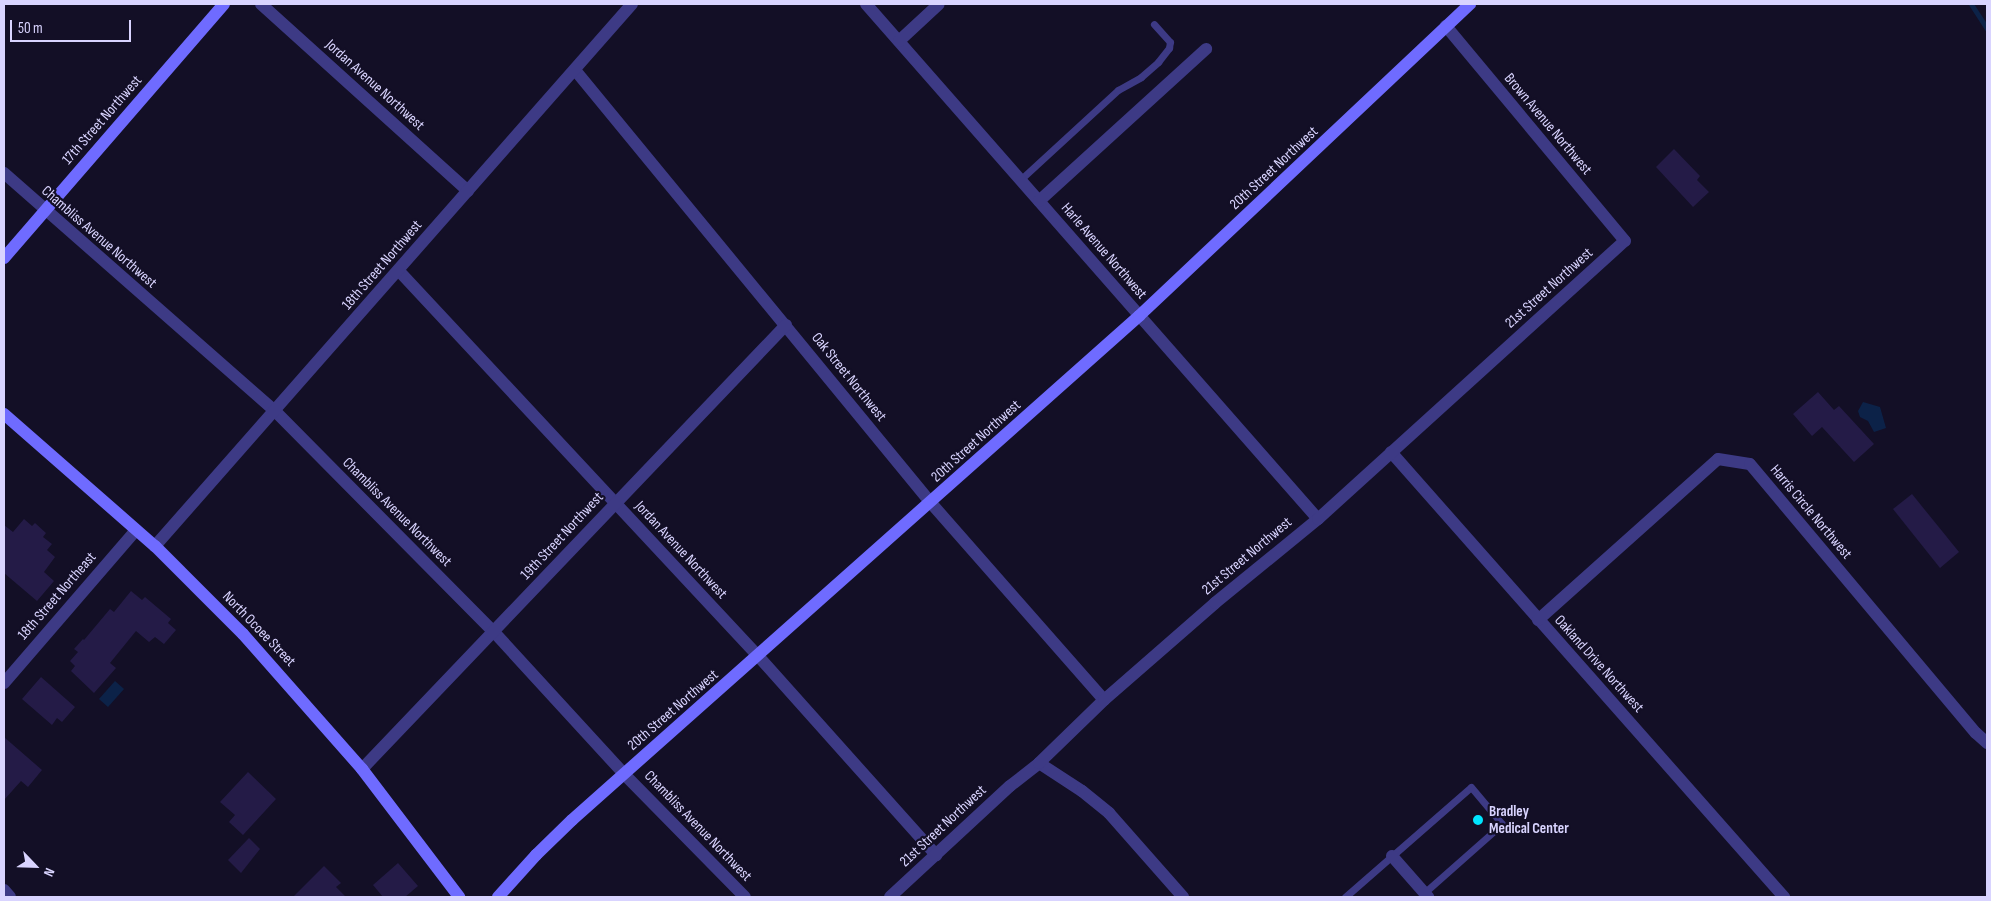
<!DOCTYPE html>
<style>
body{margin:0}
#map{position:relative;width:1991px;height:901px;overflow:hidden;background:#130f26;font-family:"Sofia Sans Condensed",sans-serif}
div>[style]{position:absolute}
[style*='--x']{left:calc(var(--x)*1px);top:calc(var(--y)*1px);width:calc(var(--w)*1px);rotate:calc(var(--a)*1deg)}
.water>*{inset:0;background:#0c2248}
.stream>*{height:5px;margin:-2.5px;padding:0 2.5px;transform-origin:2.5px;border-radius:2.5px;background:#0c2248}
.building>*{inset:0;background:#241b47}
.lane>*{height:7px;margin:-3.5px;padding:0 3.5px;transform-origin:3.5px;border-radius:3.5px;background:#3d3a85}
.street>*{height:12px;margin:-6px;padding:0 6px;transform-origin:6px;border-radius:6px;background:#3d3a85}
.secondary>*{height:12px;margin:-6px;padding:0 6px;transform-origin:6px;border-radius:6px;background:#6f6bff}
.dots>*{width:14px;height:14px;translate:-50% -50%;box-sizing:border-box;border:2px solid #130f26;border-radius:50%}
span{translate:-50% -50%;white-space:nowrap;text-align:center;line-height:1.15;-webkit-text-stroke:4.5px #130f26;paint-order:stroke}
.street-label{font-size:15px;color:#d9d4ff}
.poi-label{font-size:15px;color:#d9d4ff;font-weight:700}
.left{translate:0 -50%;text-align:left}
.frame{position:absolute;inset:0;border:5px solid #d9d4ff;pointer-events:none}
.north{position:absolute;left:10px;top:841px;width:50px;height:50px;-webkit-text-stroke:4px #130f26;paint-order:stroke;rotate:114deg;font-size:14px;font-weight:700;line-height:20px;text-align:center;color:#d9d4ff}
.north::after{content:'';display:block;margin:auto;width:18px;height:22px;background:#d9d4ff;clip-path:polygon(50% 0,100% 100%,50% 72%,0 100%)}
.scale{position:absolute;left:10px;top:20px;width:121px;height:22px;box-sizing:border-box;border:2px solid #d9d4ff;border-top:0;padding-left:6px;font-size:15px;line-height:18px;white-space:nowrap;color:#d9d4ff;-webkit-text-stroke:4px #130f26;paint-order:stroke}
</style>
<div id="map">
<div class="water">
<i style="clip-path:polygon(1863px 402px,1880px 407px,1886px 428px,1874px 432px,1868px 421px,1860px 417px,1858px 411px)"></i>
<i style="clip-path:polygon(115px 681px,124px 689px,108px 707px,99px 699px)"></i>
</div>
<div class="stream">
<i style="--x:1971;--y:4;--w:30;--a:57"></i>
</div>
<div class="building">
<i style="clip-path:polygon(1674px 149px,1700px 176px,1697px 180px,1709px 192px,1693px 207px,1656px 167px)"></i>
<i style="clip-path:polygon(1818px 392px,1834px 410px,1839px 406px,1874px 444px,1854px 462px,1822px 427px,1812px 436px,1793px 414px)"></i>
<i style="clip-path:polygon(1912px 494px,1959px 552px,1940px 568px,1893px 509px)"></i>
<i style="clip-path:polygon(24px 519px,32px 526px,35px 523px,46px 533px,43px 537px,52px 544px,47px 550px,55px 557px,44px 572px,54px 581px,37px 601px,4px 573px,4px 525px,13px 532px)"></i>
<i style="clip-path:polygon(131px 591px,142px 600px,145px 597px,171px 619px,168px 623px,176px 630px,164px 644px,155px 637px,149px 642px,136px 631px,110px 663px,116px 668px,94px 693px,71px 671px,75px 666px,70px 661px,78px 652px,74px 649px,83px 639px,84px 640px,110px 609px,114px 612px)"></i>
<i style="clip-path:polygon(41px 677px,75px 707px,62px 722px,57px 718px,52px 725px,22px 699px)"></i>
<i style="clip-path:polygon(4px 737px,42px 770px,28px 787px,21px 781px,4px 800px)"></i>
<i style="clip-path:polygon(248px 772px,276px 799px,243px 835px,229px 822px,235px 815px,220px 802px)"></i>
<i style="clip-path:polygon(249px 838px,260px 849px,241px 873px,228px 860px)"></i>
<i style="clip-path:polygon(398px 863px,418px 886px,405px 897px,383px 897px,373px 885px)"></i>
<i style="clip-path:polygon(324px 866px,341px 883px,336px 887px,346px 897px,293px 897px)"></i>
</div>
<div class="lane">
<i style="--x:1020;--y:180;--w:133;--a:-42.6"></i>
<i style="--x:1118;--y:90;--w:26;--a:-29"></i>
<i style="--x:1141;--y:77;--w:23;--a:-41"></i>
<i style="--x:1158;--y:62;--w:18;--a:-52"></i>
<i style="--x:1169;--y:48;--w:6;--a:-81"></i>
<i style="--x:1170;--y:42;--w:24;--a:-132"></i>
<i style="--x:1345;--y:897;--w:167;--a:-41.1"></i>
<i style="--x:1471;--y:787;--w:48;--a:50"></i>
<i style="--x:1502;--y:824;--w:104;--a:138.5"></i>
</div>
<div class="street">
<i style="--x:261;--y:4;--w:279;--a:42.1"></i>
<i style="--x:866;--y:4;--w:685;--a:48.73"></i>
<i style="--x:899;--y:41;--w:54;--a:-42.8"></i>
<i style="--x:575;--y:70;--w:561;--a:50.57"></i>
<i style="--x:931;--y:503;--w:262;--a:48.7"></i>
<i style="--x:4;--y:173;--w:361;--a:41.3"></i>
<i style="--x:275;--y:411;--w:311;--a:45.3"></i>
<i style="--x:494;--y:632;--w:194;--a:47.5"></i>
<i style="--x:625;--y:775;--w:171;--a:45.5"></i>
<i style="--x:1039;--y:201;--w:226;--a:-42.3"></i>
<i style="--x:399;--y:271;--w:528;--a:47"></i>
<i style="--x:759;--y:657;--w:266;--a:48.2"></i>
<i style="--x:1391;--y:452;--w:594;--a:48.55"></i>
<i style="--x:155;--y:546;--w:722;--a:-48.65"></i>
<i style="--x:1538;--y:620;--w:241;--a:-41.8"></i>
<i style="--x:1718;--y:459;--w:32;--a:9"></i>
<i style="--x:1750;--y:464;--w:351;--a:50"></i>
<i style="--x:1976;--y:733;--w:15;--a:42"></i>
<i style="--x:4;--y:683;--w:202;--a:-49.2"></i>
<i style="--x:1039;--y:763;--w:51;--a:33.1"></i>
<i style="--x:1082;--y:791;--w:35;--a:39"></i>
<i style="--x:1109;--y:813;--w:112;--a:48.6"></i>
<i style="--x:362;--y:769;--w:614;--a:-46.32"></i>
<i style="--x:1392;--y:856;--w:55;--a:48.7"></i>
<i style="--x:4;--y:890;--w:9;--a:49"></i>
<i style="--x:890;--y:897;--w:163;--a:-42.8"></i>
<i style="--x:1010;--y:786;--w:37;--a:-38"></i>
<i style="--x:1039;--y:763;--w:91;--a:-44.1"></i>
<i style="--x:1104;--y:700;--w:147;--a:-41.1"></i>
<i style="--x:1215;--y:603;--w:133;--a:-39.2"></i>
<i style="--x:1318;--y:519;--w:414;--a:-42.2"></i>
<i style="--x:1625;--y:241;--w:280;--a:-129.8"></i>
</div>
<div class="secondary">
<i style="--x:4;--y:258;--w:336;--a:-49.1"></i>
<i style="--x:4;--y:414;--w:201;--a:41.2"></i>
<i style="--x:155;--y:546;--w:124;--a:45"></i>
<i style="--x:243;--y:634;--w:180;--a:48.6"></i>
<i style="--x:362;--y:769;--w:161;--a:52.8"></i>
<i style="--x:498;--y:897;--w:57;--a:-47.9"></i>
<i style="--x:536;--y:855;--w:50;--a:-44.2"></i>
<i style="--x:572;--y:820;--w:759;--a:-41.63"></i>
<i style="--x:1139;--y:316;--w:455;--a:-43.3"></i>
</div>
<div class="dots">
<i style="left:1478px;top:820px;background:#00e5ff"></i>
</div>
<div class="street-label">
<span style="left:375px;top:85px;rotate:42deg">Jordan Avenue Northwest</span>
<span style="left:102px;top:120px;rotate:-49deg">17th Street Northwest</span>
<span style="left:1548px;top:124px;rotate:50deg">Brown Avenue Northwest</span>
<span style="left:1274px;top:168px;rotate:-43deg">20th Street Northwest</span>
<span style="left:99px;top:237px;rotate:41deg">Chambliss Avenue Northwest</span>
<span style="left:1104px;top:251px;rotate:49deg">Harle Avenue Northwest</span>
<span style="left:382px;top:265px;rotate:-49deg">18th Street Northwest</span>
<span style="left:1549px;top:288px;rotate:-42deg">21st Street Northwest</span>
<span style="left:849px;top:377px;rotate:51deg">Oak Street Northwest</span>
<span style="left:976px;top:441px;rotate:-42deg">20th Street Northwest</span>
<span style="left:397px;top:512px;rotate:45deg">Chambliss Avenue Northwest</span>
<span style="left:1811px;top:512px;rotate:50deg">Harris Circle Northwest</span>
<span style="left:562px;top:536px;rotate:-47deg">19th Street Northwest</span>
<span style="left:681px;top:550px;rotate:47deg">Jordan Avenue Northwest</span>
<span style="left:1247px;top:556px;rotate:-40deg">21st Street Northwest</span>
<span style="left:57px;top:596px;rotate:-49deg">18th Street Northeast</span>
<span style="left:259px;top:629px;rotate:46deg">North Ocoee Street</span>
<span style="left:1599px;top:664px;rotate:48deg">Oakland Drive Northwest</span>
<span style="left:673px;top:710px;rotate:-41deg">20th Street Northwest</span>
<span style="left:698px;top:826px;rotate:46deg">Chambliss Avenue Northwest</span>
<span style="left:943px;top:826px;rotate:-43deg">21st Street Northwest</span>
</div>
<div class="poi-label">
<span class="left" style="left:1489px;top:820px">Bradley<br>Medical Center</span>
</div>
<div class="frame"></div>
<div class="north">N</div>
<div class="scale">50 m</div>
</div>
